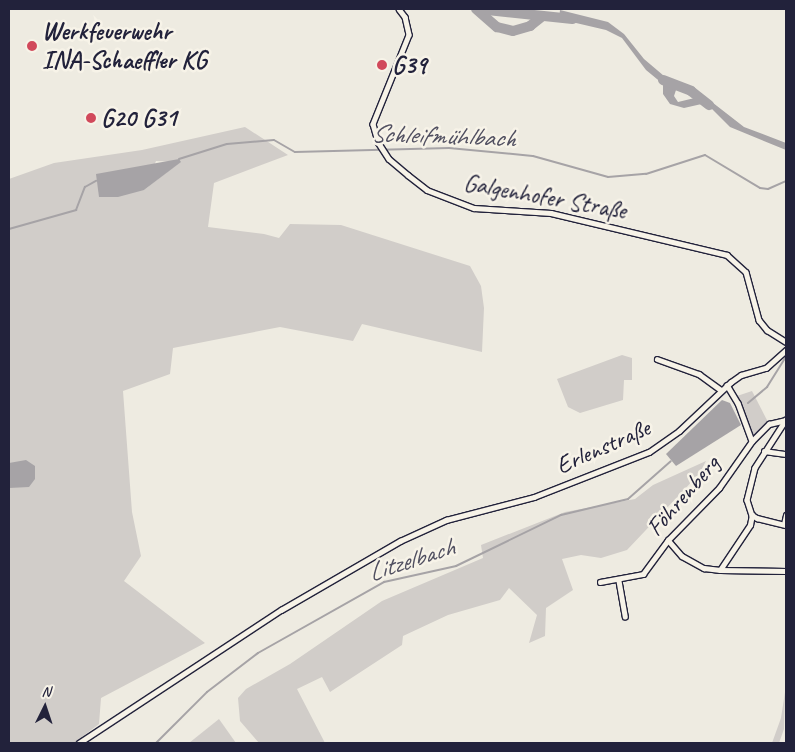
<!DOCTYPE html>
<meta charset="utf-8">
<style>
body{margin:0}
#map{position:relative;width:795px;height:752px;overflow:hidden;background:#eeebe1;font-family:Caveat,sans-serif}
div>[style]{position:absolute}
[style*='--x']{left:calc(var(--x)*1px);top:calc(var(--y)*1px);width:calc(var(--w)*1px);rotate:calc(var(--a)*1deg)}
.green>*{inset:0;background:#d1cdc9}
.water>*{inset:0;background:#a6a3a6}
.stream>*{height:2px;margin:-1px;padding:0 1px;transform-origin:1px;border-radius:1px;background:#a6a3a6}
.river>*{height:10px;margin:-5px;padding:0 5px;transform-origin:5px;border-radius:5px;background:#a6a3a6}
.roads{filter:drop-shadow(1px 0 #22223b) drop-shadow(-1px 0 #22223b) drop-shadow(0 1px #22223b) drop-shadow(0 -1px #22223b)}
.minor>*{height:4.5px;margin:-2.25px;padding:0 2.25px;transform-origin:2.25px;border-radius:2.25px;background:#f7f3e8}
.dots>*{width:14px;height:14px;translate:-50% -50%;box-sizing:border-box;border:2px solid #f7f3e8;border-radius:50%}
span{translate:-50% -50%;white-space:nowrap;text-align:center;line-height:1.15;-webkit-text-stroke:5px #f7f3e8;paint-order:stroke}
.poi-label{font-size:25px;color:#22223b;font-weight:700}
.left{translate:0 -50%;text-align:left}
.street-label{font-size:25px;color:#22223b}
.water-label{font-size:26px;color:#504f60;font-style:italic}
.frame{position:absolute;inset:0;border:10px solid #22223b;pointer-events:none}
.north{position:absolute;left:20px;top:682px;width:50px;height:50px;-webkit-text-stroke:4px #f7f3e8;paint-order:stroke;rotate:4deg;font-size:14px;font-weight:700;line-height:20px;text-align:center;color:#22223b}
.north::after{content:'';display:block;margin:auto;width:18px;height:22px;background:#22223b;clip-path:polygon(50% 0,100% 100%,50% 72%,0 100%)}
</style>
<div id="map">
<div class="green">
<i style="clip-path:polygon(evenodd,245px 127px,288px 155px,214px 183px,208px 227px,264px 234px,279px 238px,290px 224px,341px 225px,470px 266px,481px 286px,484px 308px,482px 352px,362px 324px,353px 341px,280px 327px,173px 348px,170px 374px,123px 391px,132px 512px,141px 556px,124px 581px,205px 643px,101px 698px,99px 724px,74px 743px,9px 743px,9px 179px,54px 163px,142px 150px,245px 127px,156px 161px,180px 162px,144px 190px,156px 161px)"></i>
<i style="clip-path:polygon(622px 355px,632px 358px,632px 380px,624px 380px,623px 400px,580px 413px,568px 407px,557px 379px)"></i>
<i style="clip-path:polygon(752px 391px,769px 424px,752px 441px,737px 396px)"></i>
<i style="clip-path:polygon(706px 461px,699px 474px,627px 550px,601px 558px,581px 555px,562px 559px,573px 590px,546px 608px,545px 636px,529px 643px,537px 615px,509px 588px,500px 600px,448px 615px,403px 636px,402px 645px,330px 692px,322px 677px,297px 689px,325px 743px,259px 743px,240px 721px,238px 698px,246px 689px,290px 664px,382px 601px,483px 558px,481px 545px,565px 512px,635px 499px,653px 485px)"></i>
<i style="clip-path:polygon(785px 692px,784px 729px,779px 743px,772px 743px,781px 718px)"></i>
<i style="clip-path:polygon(219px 719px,236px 743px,189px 743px)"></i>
</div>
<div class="water">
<i style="clip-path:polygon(560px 10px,608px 22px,624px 34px,644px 59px,677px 87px,674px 96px,678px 102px,703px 96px,708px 99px,744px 127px,786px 143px,786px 150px,730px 127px,706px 103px,684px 108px,670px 104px,663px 94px,663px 84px,646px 70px,622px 38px,606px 30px,559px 19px)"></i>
<i style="clip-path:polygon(179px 159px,181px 162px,144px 190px,118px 197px,99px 197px,96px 174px)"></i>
<i style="clip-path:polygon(722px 400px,730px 403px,741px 425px,676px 466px,666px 454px)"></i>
<i style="clip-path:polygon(26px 460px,35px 466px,35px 479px,29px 487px,9px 488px,9px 463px)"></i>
</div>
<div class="stream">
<i style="--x:179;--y:159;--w:50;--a:-17.4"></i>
<i style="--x:227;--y:144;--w:47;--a:-4.9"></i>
<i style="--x:274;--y:140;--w:24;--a:30"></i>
<i style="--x:295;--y:152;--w:154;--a:-1.5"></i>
<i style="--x:449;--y:148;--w:84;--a:5.4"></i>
<i style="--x:533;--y:156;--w:78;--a:15.6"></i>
<i style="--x:608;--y:177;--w:38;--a:-5"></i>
<i style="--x:646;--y:174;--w:62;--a:-17.9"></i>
<i style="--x:705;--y:155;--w:64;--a:31"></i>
<i style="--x:760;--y:188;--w:8;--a:7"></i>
<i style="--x:768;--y:189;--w:20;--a:-24"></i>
<i style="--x:9;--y:229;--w:70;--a:-15.8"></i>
<i style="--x:76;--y:210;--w:25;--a:-69"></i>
<i style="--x:85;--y:187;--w:13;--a:-29"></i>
<i style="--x:748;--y:403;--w:25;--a:-40"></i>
<i style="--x:767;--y:387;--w:36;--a:-58"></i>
<i style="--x:156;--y:743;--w:72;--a:-45"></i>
<i style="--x:207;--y:692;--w:64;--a:-37.4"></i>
<i style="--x:258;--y:653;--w:145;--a:-29.4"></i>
<i style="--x:384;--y:582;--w:74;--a:-12.5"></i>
<i style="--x:456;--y:566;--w:117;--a:-25.9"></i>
<i style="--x:561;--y:515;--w:69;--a:-13.4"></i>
<i style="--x:628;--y:499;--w:57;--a:-41.5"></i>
</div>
<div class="river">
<i style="--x:476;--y:9;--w:28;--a:41"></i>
<i style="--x:497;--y:27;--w:16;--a:14"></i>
<i style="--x:513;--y:31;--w:18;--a:-16"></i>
<i style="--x:530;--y:26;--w:16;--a:-38"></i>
<i style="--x:478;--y:9;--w:95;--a:6.1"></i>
<i style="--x:663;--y:80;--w:30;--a:21"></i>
<i style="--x:691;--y:91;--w:23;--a:38"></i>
</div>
<div class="roads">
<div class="minor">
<i style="--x:399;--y:9;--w:10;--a:53"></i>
<i style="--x:405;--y:17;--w:18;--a:77"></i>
<i style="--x:409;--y:35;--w:96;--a:112"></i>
<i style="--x:373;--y:124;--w:19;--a:74"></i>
<i style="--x:378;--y:142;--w:20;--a:57"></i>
<i style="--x:389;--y:159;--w:25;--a:40"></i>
<i style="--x:408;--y:175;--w:24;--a:38"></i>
<i style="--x:427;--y:190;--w:50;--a:21"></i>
<i style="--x:474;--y:208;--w:77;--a:3.7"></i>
<i style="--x:551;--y:213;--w:181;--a:13.4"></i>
<i style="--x:727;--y:255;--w:25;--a:42"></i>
<i style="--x:746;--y:272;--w:50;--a:74.8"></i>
<i style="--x:759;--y:320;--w:13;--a:51"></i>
<i style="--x:767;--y:330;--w:22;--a:32"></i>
<i style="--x:657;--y:359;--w:45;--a:19.7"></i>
<i style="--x:699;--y:374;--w:27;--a:36"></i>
<i style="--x:727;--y:385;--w:21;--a:59"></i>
<i style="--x:738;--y:403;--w:40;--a:69.8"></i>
<i style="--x:786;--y:420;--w:57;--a:122.9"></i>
<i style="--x:755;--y:468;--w:33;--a:104"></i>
<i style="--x:747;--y:500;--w:16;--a:72"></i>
<i style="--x:752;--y:515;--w:6;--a:31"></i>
<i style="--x:757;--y:518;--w:30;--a:14"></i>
<i style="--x:764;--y:451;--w:22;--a:8"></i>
<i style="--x:784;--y:524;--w:9;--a:-77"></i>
<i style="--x:668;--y:540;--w:21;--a:49"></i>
<i style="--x:682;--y:556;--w:25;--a:29"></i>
<i style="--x:704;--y:568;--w:16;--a:7"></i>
<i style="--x:720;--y:570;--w:54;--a:-56.3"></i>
<i style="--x:750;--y:525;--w:10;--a:-79"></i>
<i style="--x:720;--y:570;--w:66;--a:0.9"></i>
<i style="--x:619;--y:581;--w:36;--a:80"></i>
<i style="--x:600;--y:582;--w:44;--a:-10.5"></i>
<i style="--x:643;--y:574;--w:42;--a:-53.7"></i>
<i style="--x:668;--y:540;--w:73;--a:-45.6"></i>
<i style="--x:719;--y:488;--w:57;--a:-54.9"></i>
<i style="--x:752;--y:441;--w:24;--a:-45"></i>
<i style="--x:769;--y:424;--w:17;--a:-13"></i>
<i style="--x:79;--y:743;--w:242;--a:-33.4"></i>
<i style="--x:281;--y:610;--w:138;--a:-30.1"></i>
<i style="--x:400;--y:541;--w:51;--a:-24.5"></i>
<i style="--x:446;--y:520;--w:91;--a:-14.6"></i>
<i style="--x:534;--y:497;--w:123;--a:-21.4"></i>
<i style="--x:649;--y:452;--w:37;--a:-35"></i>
<i style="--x:679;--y:431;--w:71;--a:-43.3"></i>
<i style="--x:731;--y:382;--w:12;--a:-35"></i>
<i style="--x:741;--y:375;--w:26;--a:-16"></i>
<i style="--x:766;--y:368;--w:27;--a:-42"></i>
</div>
</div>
<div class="dots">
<i style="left:32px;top:46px;background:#d1495b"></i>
<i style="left:382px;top:65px;background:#d1495b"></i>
<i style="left:91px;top:118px;background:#d1495b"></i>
</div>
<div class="poi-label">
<span class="left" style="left:42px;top:46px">Werkfeuerwehr<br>INA-Schaeffler KG</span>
<span class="left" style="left:392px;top:65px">G39</span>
<span class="left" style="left:101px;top:118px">G20 G31</span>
</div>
<div class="street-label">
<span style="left:545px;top:197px;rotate:10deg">Galgenhofer Straße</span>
<span style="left:603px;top:447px;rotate:-24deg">Erlenstraße</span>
<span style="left:683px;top:496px;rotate:-49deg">Föhrenberg</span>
</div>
<div class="water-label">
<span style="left:443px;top:136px;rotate:2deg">Schleifmühlbach</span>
<span style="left:411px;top:560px;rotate:-18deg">Litzelbach</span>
</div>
<div class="frame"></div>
<div class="north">N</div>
</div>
